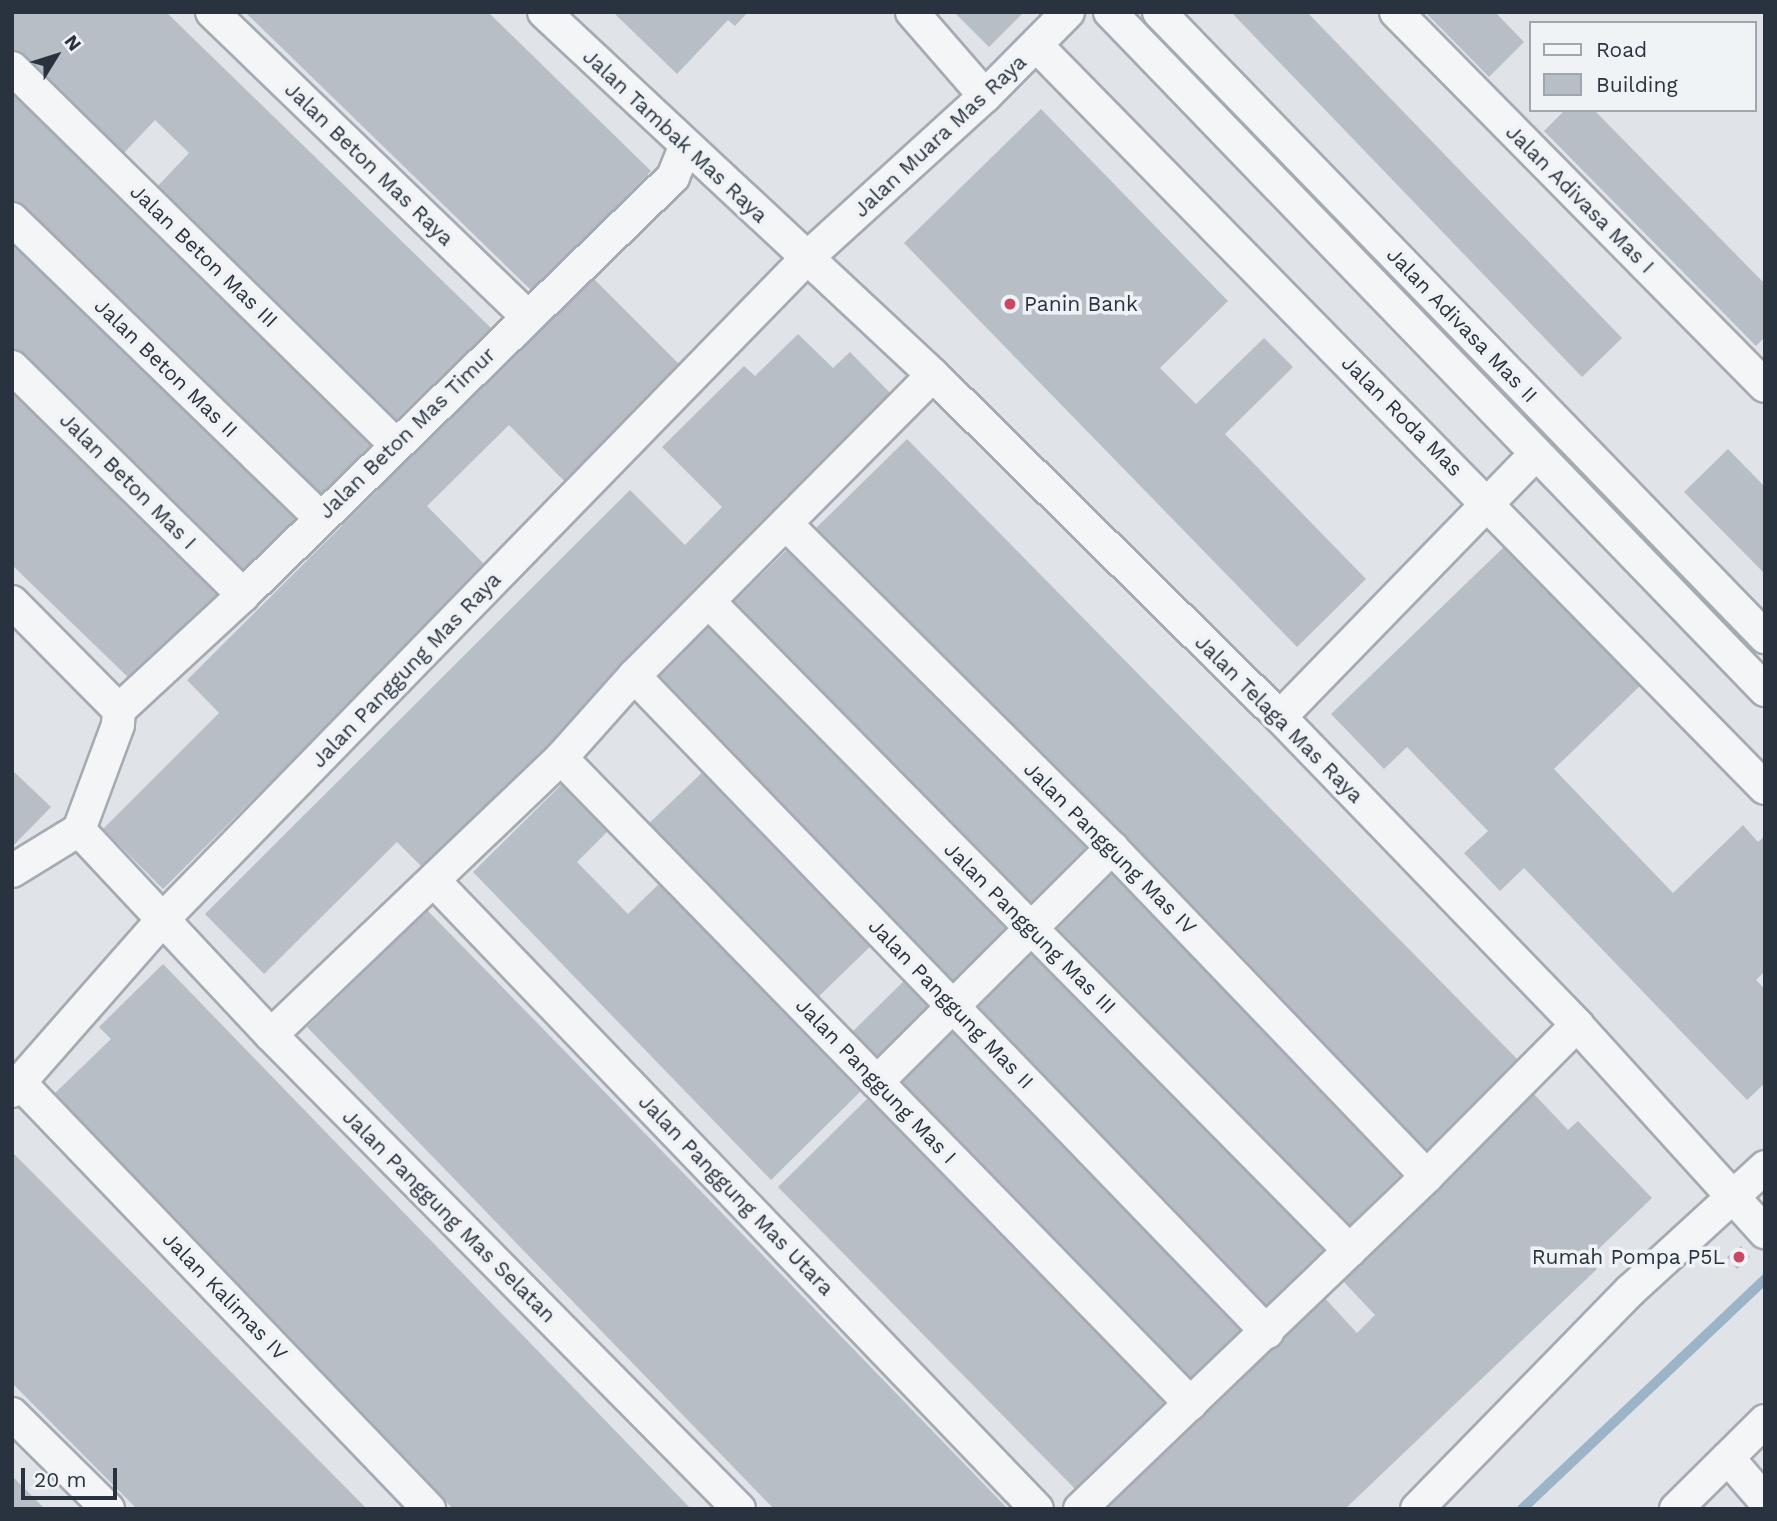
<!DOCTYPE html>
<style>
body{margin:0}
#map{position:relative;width:1777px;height:1521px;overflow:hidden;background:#e0e4e9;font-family:"Work Sans",sans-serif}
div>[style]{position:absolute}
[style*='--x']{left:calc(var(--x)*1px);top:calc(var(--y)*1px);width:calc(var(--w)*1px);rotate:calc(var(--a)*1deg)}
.stream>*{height:10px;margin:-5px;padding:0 5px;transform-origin:5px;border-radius:5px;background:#9cb4c8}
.building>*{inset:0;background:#b8bec6}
.roads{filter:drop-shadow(2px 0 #a5abb3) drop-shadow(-2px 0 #a5abb3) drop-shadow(0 2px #a5abb3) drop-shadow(0 -2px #a5abb3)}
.minor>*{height:32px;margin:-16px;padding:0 16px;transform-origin:16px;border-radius:16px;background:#f3f5f7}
.dots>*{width:19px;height:19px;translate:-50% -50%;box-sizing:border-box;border:4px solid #f0f3f6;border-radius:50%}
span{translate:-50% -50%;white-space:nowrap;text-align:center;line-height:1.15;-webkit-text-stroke:7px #f0f3f6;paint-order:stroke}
.street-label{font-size:21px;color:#293340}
.poi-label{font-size:21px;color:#293340}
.left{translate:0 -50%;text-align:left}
.right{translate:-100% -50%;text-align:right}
.frame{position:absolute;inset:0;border:14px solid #293340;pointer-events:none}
.legend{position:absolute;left:1529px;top:21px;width:228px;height:91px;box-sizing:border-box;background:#f0f3f6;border:2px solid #a0a6ad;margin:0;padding:9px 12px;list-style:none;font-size:21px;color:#293340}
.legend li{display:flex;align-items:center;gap:14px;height:35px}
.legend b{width:35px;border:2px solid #a0a6ad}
.north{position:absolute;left:21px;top:21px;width:70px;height:70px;-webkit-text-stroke:5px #f0f3f6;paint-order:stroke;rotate:52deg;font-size:19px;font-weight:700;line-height:28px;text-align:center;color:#293340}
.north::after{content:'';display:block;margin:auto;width:24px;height:32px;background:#293340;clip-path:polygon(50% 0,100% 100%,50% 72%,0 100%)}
.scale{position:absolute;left:21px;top:1468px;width:96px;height:32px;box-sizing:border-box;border:4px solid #293340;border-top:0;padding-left:9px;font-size:21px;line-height:24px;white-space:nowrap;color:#293340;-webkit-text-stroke:5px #f0f3f6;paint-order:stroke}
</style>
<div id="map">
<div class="stream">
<i style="--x:1522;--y:1509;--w:335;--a:-43.4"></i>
</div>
<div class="building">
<i style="clip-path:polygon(12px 12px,166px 12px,491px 328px,398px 424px,156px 188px,189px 153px,155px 120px,122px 155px,12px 49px)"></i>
<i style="clip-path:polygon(245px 12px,488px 12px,651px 171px,533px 292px)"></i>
<i style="clip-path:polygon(613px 12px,748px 12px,735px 26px,728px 20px,677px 74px)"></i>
<i style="clip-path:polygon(954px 12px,1024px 12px,989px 47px)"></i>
<i style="clip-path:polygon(1231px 12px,1307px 12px,1622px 338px,1582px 377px)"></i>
<i style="clip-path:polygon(1425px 12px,1495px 12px,1524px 42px,1489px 77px)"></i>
<i style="clip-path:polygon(12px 86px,378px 442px,319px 502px,12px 205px)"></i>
<i style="clip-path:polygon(1041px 109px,1228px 301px,1160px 368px,1196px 404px,1264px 338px,1293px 367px,1225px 434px,1366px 579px,1297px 647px,904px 243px)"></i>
<i style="clip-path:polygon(1565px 110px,1594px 110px,1765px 284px,1765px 337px,1756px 346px,1544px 131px)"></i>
<i style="clip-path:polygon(12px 236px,303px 518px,243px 579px,12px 354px)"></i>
<i style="clip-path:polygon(592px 277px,685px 370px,569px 486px,509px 425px,427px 506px,487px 567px,163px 889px,103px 829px,219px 713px,187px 680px)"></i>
<i style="clip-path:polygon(798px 334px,833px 368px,850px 352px,899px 402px,427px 872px,397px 842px,264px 974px,205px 914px,630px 490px,685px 545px,722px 507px,662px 447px,744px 366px,755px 376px)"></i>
<i style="clip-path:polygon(12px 391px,223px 595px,136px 685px,12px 565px)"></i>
<i style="clip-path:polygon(907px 439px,1524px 1066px,1430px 1159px,813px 531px)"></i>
<i style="clip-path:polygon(1728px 449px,1765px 487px,1765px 574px,1684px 492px)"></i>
<i style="clip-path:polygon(798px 539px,1101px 853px,1030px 921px,727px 608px)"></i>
<i style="clip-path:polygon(1507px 544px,1642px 684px,1554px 769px,1673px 893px,1743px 825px,1758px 842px,1765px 836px,1765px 971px,1756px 980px,1765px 989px,1765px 1083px,1747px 1100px,1524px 868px,1500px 891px,1464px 853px,1488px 831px,1407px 747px,1384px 769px,1331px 714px)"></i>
<i style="clip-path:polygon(719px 614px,1023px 927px,952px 995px,649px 683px)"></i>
<i style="clip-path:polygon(712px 763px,880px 937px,810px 1005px,641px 831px)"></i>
<i style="clip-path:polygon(12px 770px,51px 807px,12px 847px)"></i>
<i style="clip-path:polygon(564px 782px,610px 829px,577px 862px,628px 914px,662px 881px,865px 1087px,771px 1180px,473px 872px)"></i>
<i style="clip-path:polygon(1111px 857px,1414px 1170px,1343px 1239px,1040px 926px)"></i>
<i style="clip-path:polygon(427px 910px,633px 1121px,1008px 1509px,774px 1509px,675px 1407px,307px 1027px)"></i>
<i style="clip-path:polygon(1030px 940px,1333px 1254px,1263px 1322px,960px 1009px)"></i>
<i style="clip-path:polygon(163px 964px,691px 1509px,453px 1509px,52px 1096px,111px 1039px,99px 1027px)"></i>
<i style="clip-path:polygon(914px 971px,948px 1006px,877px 1075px,844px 1040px)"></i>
<i style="clip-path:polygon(955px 1013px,1259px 1326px,1188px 1395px,885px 1081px)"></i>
<i style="clip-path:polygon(872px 1094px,1176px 1403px,1082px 1496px,778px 1187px)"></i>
<i style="clip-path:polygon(1534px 1094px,1568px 1130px,1578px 1121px,1652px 1198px,1588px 1259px,1597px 1269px,1345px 1509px,1101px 1509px,1323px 1296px,1357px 1333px,1375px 1315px,1341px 1279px)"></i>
<i style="clip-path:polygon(12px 1152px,246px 1387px,367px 1509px,137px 1509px,130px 1502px,12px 1383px)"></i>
<i style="clip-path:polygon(1741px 1246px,1750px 1257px,1737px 1269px,1727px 1257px)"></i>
<i style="clip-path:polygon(12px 1476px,45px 1509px,12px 1509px)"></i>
</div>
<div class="roads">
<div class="minor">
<i style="--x:212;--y:12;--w:438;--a:44"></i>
<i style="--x:544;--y:12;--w:532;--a:43.02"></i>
<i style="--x:933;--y:375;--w:487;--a:44.6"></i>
<i style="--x:1280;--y:717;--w:428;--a:46"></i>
<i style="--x:1577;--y:1025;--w:280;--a:47.8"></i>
<i style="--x:912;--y:12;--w:111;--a:49"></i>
<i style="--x:1110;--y:12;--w:943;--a:45.99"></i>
<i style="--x:1159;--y:12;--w:871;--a:45.88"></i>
<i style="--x:1396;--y:12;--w:525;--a:45.39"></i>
<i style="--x:1037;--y:46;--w:1039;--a:45.55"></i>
<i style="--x:12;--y:68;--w:537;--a:44.47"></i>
<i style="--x:12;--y:219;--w:429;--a:44.1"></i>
<i style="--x:12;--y:367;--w:325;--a:44.6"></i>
<i style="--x:787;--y:525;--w:458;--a:44.8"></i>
<i style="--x:1112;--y:848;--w:455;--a:46.2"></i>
<i style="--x:12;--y:602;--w:152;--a:45.3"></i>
<i style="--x:119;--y:710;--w:15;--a:94"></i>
<i style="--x:118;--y:725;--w:112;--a:110.4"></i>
<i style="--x:711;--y:604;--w:909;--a:45.36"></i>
<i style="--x:634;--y:676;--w:912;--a:46.02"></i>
<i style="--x:119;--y:710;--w:169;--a:-42.8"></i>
<i style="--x:243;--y:595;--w:600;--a:-44.19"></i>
<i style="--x:673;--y:177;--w:31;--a:-68"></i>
<i style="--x:1280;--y:717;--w:366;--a:-45.8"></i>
<i style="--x:561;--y:758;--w:902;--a:45.72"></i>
<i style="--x:12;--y:871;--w:79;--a:-31.5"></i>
<i style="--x:79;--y:830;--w:281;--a:46.9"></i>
<i style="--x:271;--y:1035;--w:666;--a:45.36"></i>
<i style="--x:435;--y:882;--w:869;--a:46.17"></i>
<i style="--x:271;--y:1035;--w:401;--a:-43.7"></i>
<i style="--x:561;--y:758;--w:110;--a:-48.3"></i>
<i style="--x:634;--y:676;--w:424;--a:-45.2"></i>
<i style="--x:877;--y:1082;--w:332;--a:-44.9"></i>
<i style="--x:20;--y:1083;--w:591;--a:46.17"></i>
<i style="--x:12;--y:1091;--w:230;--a:-48.7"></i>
<i style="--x:164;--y:918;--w:923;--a:-45.75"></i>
<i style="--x:808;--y:257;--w:239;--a:-42.3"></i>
<i style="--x:985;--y:96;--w:118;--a:-45.3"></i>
<i style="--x:12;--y:1414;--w:135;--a:44.7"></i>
<i style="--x:1728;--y:1458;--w:57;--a:49.3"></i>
<i style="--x:1080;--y:1509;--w:481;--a:-43.8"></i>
<i style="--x:1427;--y:1176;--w:213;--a:-45.2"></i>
<i style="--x:1417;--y:1509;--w:306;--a:-45.7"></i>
<i style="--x:1631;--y:1290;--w:182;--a:-42.5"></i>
<i style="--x:1676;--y:1509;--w:125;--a:-44.7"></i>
</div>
</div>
<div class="dots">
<i style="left:1010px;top:304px;background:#cb4864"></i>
<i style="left:1739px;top:1257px;background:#cb4864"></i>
</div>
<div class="street-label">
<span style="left:675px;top:136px;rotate:43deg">Jalan Tambak Mas Raya</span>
<span style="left:940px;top:136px;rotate:-43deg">Jalan Muara Mas Raya</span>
<span style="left:369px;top:164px;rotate:44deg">Jalan Beton Mas Raya</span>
<span style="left:1580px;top:199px;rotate:45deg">Jalan Adivasa Mas I</span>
<span style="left:204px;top:256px;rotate:44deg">Jalan Beton Mas III</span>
<span style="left:1462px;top:325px;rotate:46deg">Jalan Adivasa Mas II</span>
<span style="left:166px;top:368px;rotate:44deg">Jalan Beton Mas II</span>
<span style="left:1402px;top:416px;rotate:45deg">Jalan Roda Mas</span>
<span style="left:407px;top:433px;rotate:-44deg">Jalan Beton Mas Timur</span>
<span style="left:128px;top:481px;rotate:45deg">Jalan Beton Mas I</span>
<span style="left:406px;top:670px;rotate:-46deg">Jalan Panggung Mas Raya</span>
<span style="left:1279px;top:719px;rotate:45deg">Jalan Telaga Mas Raya</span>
<span style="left:1110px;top:848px;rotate:45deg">Jalan Panggung Mas IV</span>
<span style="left:1030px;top:928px;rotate:45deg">Jalan Panggung Mas III</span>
<span style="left:951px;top:1004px;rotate:46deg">Jalan Panggung Mas II</span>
<span style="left:876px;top:1081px;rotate:46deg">Jalan Panggung Mas I</span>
<span style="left:736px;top:1195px;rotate:46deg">Jalan Panggung Mas Utara</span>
<span style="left:449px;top:1216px;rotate:45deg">Jalan Panggung Mas Selatan</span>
<span style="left:225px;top:1296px;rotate:46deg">Jalan Kalimas IV</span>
</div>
<div class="poi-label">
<span class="left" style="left:1024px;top:304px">Panin Bank</span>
<span class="right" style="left:1725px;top:1257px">Rumah Pompa P5L</span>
</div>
<div class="frame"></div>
<ul class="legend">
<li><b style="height:9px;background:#f3f5f7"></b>Road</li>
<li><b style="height:19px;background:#b8bec6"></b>Building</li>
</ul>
<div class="north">N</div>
<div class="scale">20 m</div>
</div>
